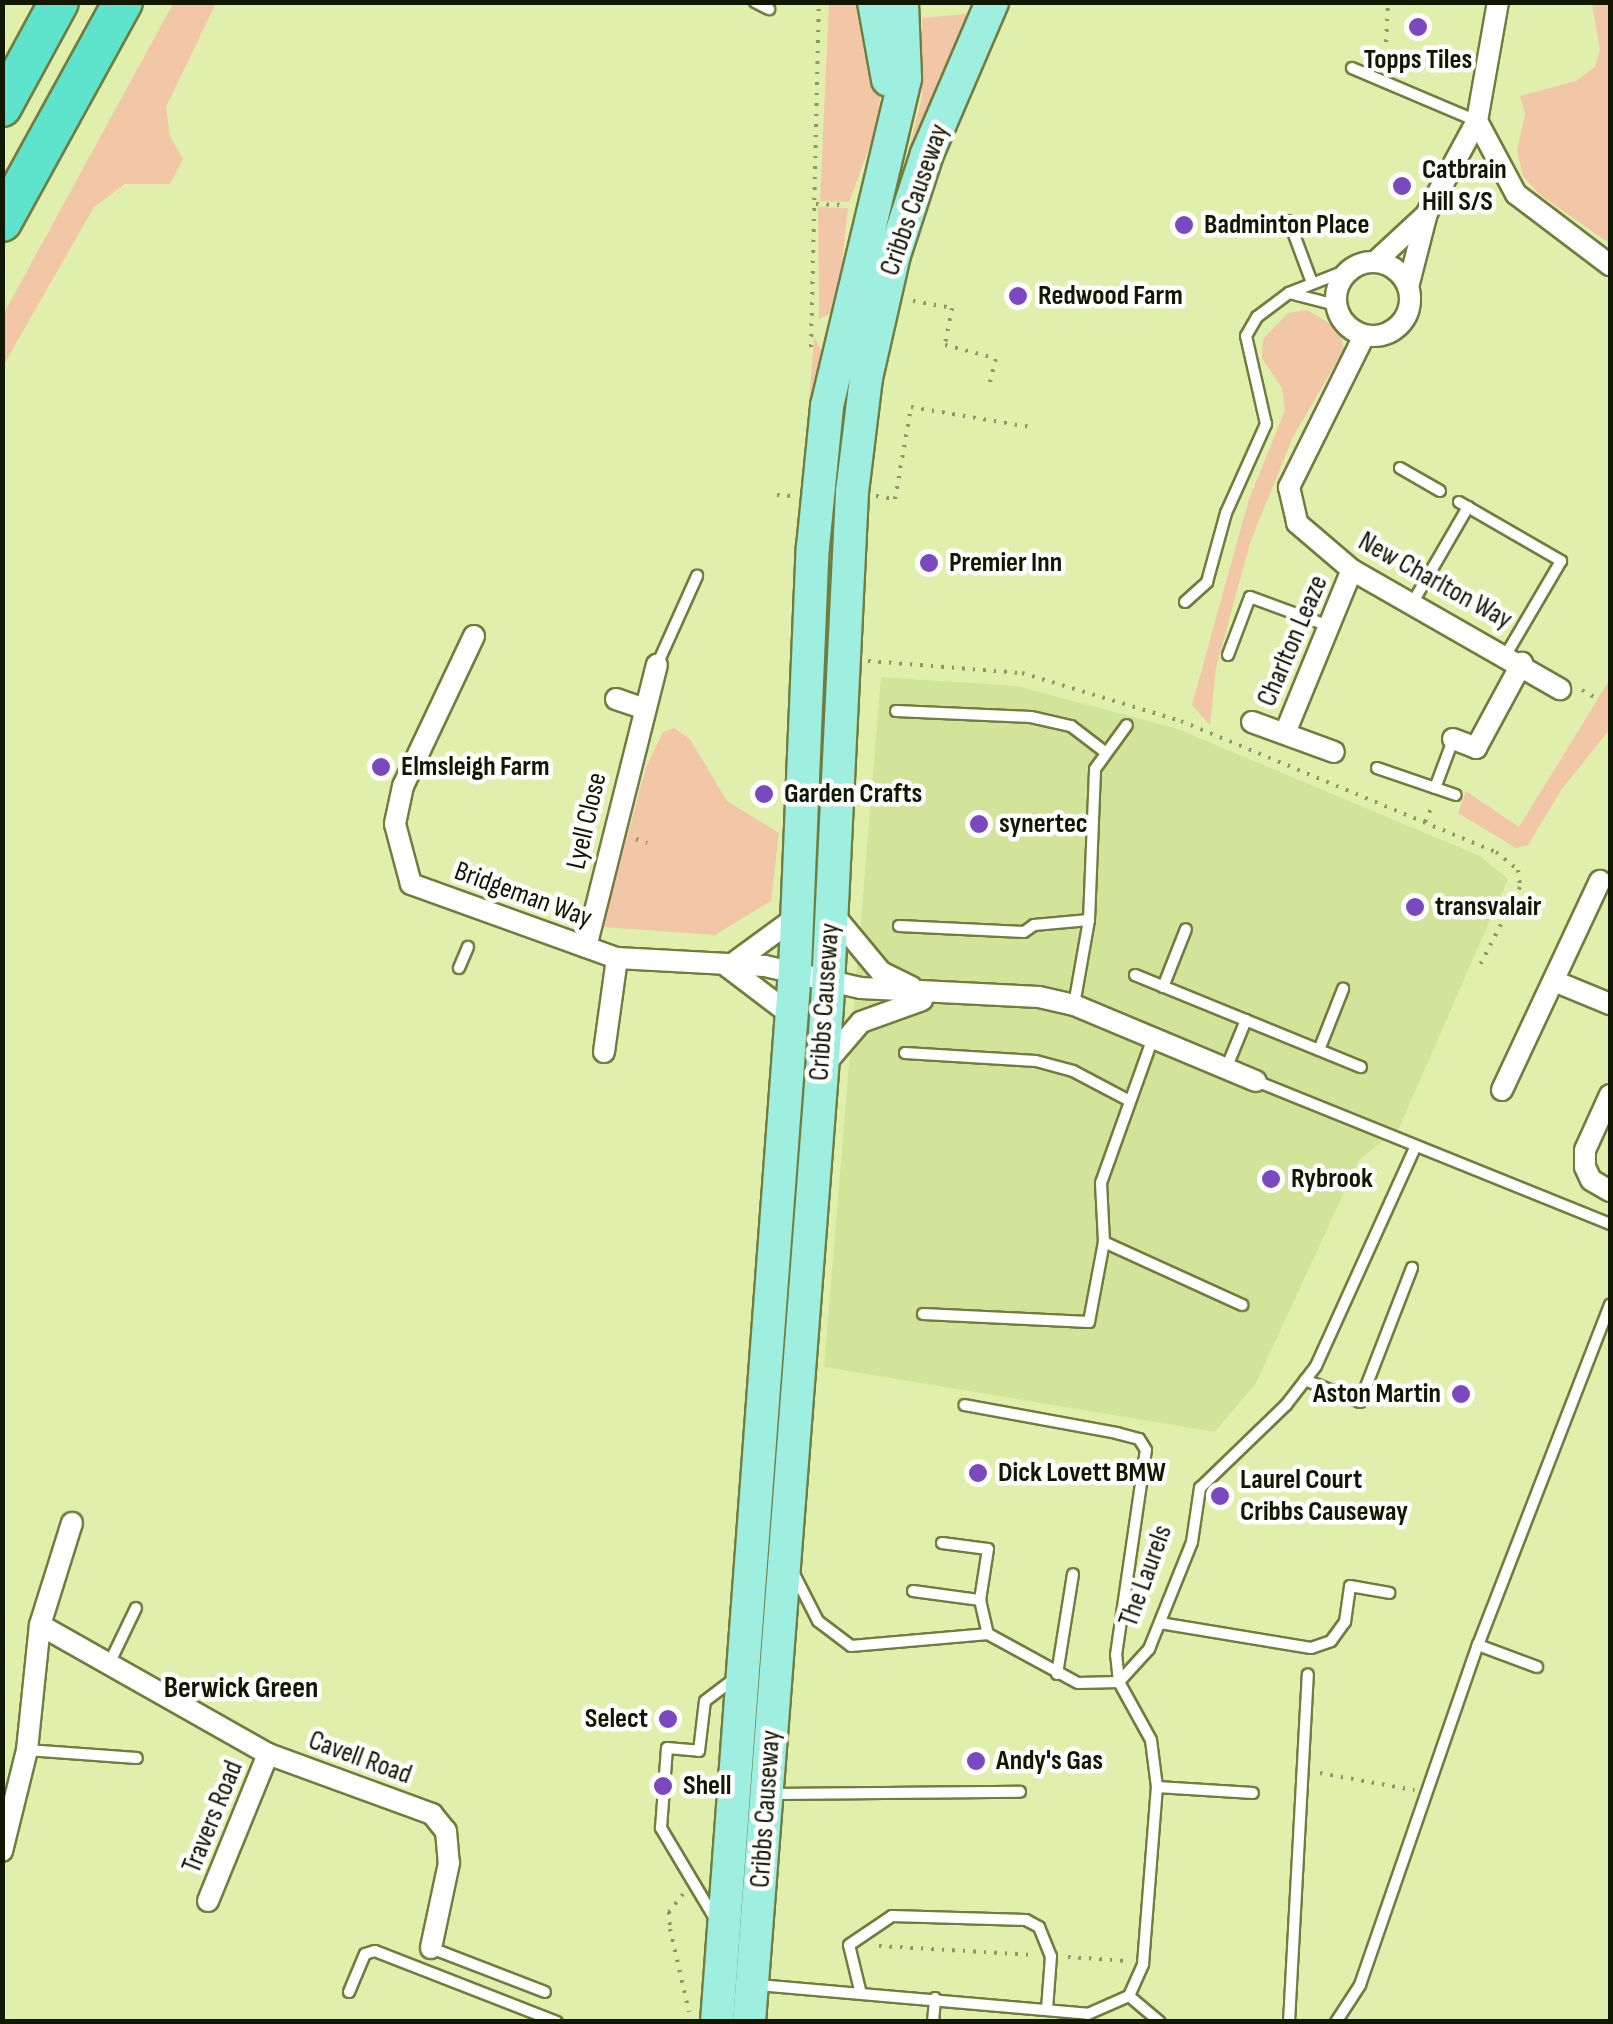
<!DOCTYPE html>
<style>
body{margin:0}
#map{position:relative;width:1613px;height:2024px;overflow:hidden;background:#e0f0ac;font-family:"Sofia Sans Condensed",sans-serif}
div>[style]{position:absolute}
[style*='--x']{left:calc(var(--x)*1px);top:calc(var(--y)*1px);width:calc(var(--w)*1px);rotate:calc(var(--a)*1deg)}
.built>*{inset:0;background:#d2e49a}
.green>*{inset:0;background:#f1c7a7}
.path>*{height:4px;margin-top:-2px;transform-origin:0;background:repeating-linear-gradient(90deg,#8c9766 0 2.5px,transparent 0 10.5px)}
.roads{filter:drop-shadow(2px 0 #707d3e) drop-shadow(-2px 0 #707d3e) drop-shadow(0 2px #707d3e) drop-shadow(0 -2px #707d3e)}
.service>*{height:10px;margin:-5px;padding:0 5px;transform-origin:5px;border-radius:5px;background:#fff}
.minor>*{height:20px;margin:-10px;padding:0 10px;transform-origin:10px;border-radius:10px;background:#fff}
.minor>.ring{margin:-10px;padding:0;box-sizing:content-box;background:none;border:20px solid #fff;border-radius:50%}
.primary>*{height:32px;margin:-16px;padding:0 16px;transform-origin:16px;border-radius:16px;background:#9eefe0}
.motorway>*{height:38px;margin:-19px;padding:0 19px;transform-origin:19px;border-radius:19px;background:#5ee4cc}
.dots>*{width:28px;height:28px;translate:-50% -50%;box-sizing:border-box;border:5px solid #fff;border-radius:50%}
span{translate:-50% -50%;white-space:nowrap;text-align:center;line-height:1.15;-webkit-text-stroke:9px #fff;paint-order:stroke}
.poi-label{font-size:28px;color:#121700;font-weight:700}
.left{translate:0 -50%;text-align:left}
.right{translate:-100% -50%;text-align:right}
.street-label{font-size:28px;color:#121700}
.neighbourhood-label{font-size:30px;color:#121700;font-weight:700}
.frame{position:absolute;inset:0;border:5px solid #121700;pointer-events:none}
</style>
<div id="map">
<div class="built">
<i style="clip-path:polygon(881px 677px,1017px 686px,1178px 729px,1480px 856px,1508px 879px,1399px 1128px,1359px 1160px,1256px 1383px,1215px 1432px,824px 1367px)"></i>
</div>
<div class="green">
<i style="clip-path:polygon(174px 2px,216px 3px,166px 107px,170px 136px,183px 159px,170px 184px,125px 184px,94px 207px,3px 366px,3px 315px)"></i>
<i style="clip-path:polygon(829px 3px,860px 3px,882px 79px,877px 127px,849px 202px,820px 201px)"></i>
<i style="clip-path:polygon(1592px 3px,1610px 3px,1610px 244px,1539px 194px,1523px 176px,1517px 151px,1525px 114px,1520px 96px,1576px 81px,1595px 67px,1600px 50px)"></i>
<i style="clip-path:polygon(976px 13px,899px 201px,814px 962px,808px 952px,843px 405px,922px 97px,922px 18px)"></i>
<i style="clip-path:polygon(818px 207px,848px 208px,837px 310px,819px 319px)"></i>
<i style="clip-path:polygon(1307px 310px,1339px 329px,1344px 349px,1293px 437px,1250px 543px,1216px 668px,1210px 725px,1192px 705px,1249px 499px,1285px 410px,1282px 388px,1262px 358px,1263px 339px,1288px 313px)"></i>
<i style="clip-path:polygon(814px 337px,826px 358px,816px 419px,807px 429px)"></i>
<i style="clip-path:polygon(1610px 679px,1610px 729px,1562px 789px,1528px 845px,1516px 848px,1458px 813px,1466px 791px,1519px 827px)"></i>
<i style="clip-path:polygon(674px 728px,690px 739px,727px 801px,779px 833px,771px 901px,715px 935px,603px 927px,646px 767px,663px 732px)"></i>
</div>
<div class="path">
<i style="--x:1385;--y:63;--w:61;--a:-87.2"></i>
<i style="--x:816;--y:204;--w:30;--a:2"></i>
<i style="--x:913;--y:301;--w:40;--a:10"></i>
<i style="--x:952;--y:308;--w:38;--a:101"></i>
<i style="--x:945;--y:345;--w:52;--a:14.6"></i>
<i style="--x:811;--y:347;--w:345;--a:-88.7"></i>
<i style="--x:990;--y:382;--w:30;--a:-76"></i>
<i style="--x:777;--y:495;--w:16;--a:4"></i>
<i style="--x:876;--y:496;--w:19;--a:9"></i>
<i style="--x:895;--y:499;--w:93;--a:-80.1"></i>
<i style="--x:911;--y:407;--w:121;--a:9.5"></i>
<i style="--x:868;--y:661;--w:154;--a:4.5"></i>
<i style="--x:1022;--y:673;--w:166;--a:16.8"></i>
<i style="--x:1181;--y:721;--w:341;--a:22.6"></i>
<i style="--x:1496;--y:852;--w:28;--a:39"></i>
<i style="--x:1518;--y:870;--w:17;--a:83"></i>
<i style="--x:1520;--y:887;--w:90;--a:117.1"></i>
<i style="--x:1582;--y:690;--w:20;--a:30"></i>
<i style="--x:1425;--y:822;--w:20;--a:-66"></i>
<i style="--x:636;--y:839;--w:12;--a:20"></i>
<i style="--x:1320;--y:1773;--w:96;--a:10.3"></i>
<i style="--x:683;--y:1894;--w:23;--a:128"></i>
<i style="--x:669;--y:1912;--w:17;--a:87"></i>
<i style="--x:670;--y:1929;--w:85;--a:77.1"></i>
<i style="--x:879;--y:1946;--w:155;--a:3.3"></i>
<i style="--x:1068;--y:1957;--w:60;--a:3.8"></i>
</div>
<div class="roads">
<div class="service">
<i style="--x:755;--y:2;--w:16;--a:27"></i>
<i style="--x:1352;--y:68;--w:136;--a:23"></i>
<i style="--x:1289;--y:221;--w:63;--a:69.6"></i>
<i style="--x:1289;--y:293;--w:49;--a:14.3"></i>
<i style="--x:1400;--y:468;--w:46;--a:29.9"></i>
<i style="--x:1459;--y:502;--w:118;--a:30"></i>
<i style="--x:1561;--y:561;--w:107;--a:120.4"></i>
<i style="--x:1185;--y:602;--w:30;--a:-42"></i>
<i style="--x:1207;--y:582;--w:72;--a:-74.6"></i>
<i style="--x:1226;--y:513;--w:98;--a:-65.8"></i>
<i style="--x:1266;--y:424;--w:90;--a:-102.8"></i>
<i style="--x:1246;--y:336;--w:22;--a:-60"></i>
<i style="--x:1257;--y:317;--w:40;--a:-37"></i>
<i style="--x:1289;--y:293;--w:66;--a:-21.5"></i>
<i style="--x:1413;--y:602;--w:110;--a:-59.9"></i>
<i style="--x:1228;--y:655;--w:62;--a:-69.2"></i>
<i style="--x:1250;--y:597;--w:81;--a:20.2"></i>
<i style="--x:657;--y:665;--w:98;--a:-65.8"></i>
<i style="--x:896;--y:711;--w:135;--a:2.5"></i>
<i style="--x:1031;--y:717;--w:41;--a:12.7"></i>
<i style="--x:1071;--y:726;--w:43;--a:37.4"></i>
<i style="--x:1377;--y:768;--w:83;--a:18.9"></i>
<i style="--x:1435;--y:788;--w:51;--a:-69.4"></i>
<i style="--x:899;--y:926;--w:125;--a:2.7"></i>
<i style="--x:1024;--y:932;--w:12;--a:-35"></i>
<i style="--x:1034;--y:925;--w:55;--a:-5.2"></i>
<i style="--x:459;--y:968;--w:23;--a:-67"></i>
<i style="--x:1135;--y:975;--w:244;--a:22.2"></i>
<i style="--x:1163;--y:987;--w:62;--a:-68.4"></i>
<i style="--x:1074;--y:1005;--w:86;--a:-80"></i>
<i style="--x:1089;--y:920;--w:151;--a:-87.7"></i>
<i style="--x:1095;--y:769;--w:54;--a:-54"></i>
<i style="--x:1319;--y:1050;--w:66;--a:-68.5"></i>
<i style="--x:905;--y:1053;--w:131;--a:3.5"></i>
<i style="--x:1036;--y:1061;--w:38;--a:15"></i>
<i style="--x:1073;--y:1071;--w:64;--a:27.8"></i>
<i style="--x:1226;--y:1069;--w:53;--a:-67.8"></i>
<i style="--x:1256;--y:1081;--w:382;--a:22"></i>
<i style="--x:1104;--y:1242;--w:152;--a:24.5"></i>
<i style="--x:923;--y:1314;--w:166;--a:2.8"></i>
<i style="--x:1089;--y:1322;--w:81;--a:-79.4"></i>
<i style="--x:1104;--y:1242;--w:59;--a:-92.9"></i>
<i style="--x:1101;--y:1183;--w:154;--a:-70.3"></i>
<i style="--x:1305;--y:1380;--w:59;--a:21.8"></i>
<i style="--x:1360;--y:1402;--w:144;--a:-68.8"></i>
<i style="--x:942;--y:1543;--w:46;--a:7.4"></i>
<i style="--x:988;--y:1549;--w:52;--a:98.9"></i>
<i style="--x:980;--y:1600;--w:35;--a:77"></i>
<i style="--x:794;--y:1574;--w:53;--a:62.9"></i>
<i style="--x:818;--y:1621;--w:41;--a:37.1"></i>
<i style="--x:851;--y:1646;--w:138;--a:-5"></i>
<i style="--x:988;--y:1634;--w:102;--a:28.6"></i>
<i style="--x:1078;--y:1683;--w:41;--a:-1.4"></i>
<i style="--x:1119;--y:1682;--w:45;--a:-47.7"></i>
<i style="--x:1149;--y:1649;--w:115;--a:-68.1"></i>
<i style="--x:1192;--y:1542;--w:55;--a:-81.6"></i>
<i style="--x:1200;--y:1488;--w:120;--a:-44"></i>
<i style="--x:1286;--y:1405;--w:49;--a:-52.4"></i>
<i style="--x:1316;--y:1366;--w:239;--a:-65.6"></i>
<i style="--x:913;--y:1591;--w:68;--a:7.7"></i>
<i style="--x:1160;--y:1623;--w:153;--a:9.4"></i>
<i style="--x:1311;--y:1648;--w:21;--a:-19"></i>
<i style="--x:1331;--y:1641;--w:24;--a:-54"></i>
<i style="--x:1345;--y:1622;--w:36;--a:-82"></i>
<i style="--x:1350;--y:1586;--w:40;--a:10"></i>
<i style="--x:1478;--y:1645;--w:63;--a:20.4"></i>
<i style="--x:109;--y:1664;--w:62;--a:-64.3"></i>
<i style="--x:1057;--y:1674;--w:101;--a:-80.9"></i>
<i style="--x:27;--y:1750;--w:110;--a:4.2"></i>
<i style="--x:1157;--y:1787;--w:96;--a:3.6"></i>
<i style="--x:774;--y:1794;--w:246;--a:-0.5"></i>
<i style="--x:714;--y:1917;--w:104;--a:-120.8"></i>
<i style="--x:661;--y:1828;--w:80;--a:-85.7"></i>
<i style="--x:667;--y:1748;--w:32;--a:5"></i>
<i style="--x:699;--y:1751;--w:50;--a:-83.2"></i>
<i style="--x:705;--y:1701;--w:36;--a:-37"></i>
<i style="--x:431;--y:1948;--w:122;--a:21.1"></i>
<i style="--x:758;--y:1985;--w:331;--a:5"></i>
<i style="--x:1088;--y:2014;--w:45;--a:-23.7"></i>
<i style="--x:1129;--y:1996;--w:35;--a:-66"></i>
<i style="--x:1143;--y:1964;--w:178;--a:-85.5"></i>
<i style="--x:1157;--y:1787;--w:47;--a:-97.3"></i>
<i style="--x:1151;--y:1740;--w:66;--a:-118.9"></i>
<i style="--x:1119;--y:1682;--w:27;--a:-96"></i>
<i style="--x:1116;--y:1655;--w:207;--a:-81.7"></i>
<i style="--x:1146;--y:1450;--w:13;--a:-122"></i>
<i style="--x:1139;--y:1439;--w:23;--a:-165"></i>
<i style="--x:1117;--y:1433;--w:155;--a:-169.6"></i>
<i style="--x:860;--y:1990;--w:46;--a:-103.7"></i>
<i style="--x:849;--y:1945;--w:52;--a:-34"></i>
<i style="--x:892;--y:1916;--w:134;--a:1.7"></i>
<i style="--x:1026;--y:1920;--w:15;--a:28"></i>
<i style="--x:1039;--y:1927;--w:31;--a:68"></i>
<i style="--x:1051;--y:1956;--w:53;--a:94.3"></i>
<i style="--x:349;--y:1992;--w:41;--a:-67.2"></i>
<i style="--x:365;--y:1954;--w:10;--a:-17"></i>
<i style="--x:375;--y:1951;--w:195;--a:21.3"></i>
<i style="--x:1129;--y:1996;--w:40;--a:40"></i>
<i style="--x:933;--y:2022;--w:24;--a:-85"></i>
<i style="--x:1289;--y:2022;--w:348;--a:-86.9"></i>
<i style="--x:1336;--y:2022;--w:44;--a:-57"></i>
<i style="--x:1360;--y:1985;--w:360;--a:-70.9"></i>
<i style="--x:1478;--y:1645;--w:365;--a:-68.8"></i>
</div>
<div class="minor">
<i style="--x:1477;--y:121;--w:83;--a:61.9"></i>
<i style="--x:1516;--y:194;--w:118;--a:37.1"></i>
<i class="ring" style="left:1336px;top:262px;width:54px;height:54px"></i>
<i style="--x:1375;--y:262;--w:69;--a:-42.7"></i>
<i style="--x:1408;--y:287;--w:76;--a:-75.6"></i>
<i style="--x:1427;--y:213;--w:105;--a:-61.5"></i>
<i style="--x:1477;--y:121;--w:121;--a:-80"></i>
<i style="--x:1364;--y:336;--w:169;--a:116.4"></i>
<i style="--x:1289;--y:487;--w:37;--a:77"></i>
<i style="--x:1297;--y:523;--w:72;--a:40.5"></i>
<i style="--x:1352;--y:570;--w:240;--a:29.8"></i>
<i style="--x:474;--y:636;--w:166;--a:115.3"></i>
<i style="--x:403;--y:786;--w:39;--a:102"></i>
<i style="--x:395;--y:824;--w:62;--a:75.1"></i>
<i style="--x:411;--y:884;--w:219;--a:19.8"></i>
<i style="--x:617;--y:958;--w:148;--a:3.1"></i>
<i style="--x:765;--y:966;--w:98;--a:12.9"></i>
<i style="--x:861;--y:988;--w:178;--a:2.9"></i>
<i style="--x:1039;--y:997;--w:36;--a:13"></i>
<i style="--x:1074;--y:1005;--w:197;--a:22.7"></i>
<i style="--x:616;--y:699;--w:28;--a:19"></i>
<i style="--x:1252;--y:722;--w:87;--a:20.1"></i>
<i style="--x:1285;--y:733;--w:176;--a:-67.7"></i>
<i style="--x:1453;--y:739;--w:25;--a:21"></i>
<i style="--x:1476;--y:748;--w:97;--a:-61.6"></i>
<i style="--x:832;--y:913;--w:77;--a:50.3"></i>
<i style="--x:881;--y:972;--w:34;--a:26"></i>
<i style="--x:586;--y:947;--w:291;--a:-75.9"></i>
<i style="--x:728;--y:967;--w:83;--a:-36.2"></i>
<i style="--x:728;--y:967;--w:79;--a:37.3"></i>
<i style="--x:1554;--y:981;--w:61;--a:22.3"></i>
<i style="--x:604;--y:1052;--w:95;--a:-82.1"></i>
<i style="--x:825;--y:1064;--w:55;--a:-49.4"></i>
<i style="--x:861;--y:1022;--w:65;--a:-19.8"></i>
<i style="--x:1502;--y:1090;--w:231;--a:-64.9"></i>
<i style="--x:1610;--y:1095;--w:60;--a:114.4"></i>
<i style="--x:1585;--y:1150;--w:17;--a:90"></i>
<i style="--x:1585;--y:1167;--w:14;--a:65"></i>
<i style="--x:1591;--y:1180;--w:22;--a:30"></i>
<i style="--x:40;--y:1625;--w:262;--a:29.5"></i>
<i style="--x:268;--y:1754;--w:175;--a:20.1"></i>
<i style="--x:432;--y:1814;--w:22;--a:51"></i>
<i style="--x:446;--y:1831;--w:32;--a:85"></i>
<i style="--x:449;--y:1863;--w:87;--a:102"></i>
<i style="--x:2;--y:1851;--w:104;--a:-76.1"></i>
<i style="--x:27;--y:1750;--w:126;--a:-84.1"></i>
<i style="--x:40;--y:1625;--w:107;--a:-72.6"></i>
<i style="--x:208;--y:1901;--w:159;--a:-67.8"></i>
</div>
<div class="primary">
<i style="--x:874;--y:2;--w:79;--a:79.8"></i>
<i style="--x:717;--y:2022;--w:1056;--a:-85.76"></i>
<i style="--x:795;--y:969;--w:422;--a:-87.6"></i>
<i style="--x:813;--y:547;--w:142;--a:-84.3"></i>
<i style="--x:827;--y:406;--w:337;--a:-76.6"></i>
<i style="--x:905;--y:78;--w:76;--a:-92.3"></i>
<i style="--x:749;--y:2022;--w:1018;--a:-85.61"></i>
<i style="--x:827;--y:1007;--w:516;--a:-87.22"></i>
<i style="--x:852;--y:492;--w:115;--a:-83"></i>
<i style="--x:866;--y:378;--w:126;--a:-77.2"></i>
<i style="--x:894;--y:255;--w:106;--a:-71.9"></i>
<i style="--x:927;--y:154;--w:165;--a:-66.8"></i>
</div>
<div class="motorway">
<i style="--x:2;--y:107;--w:119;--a:-61.5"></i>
<i style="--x:2;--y:222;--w:251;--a:-61.2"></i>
</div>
</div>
<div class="dots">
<i style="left:1418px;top:27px;background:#7a48bf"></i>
<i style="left:1402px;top:186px;background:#7a48bf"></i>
<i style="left:1184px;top:225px;background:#7a48bf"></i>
<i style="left:1018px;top:296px;background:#7a48bf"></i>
<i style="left:929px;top:563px;background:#7a48bf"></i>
<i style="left:381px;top:767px;background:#7a48bf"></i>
<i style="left:764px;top:794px;background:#7a48bf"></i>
<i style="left:979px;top:824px;background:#7a48bf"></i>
<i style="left:1415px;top:907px;background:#7a48bf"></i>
<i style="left:1271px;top:1179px;background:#7a48bf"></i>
<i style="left:1461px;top:1394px;background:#7a48bf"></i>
<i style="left:978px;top:1473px;background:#7a48bf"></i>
<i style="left:1220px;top:1496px;background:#7a48bf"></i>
<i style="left:668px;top:1719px;background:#7a48bf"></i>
<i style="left:976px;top:1761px;background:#7a48bf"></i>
<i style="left:663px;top:1786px;background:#7a48bf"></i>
</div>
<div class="poi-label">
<span style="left:1418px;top:60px">Topps Tiles</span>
<span class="left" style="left:1422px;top:186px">Catbrain<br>Hill S/S</span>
<span class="left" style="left:1204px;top:225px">Badminton Place</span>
<span class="left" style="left:1038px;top:296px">Redwood Farm</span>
<span class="left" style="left:949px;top:563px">Premier Inn</span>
<span class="left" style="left:401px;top:767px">Elmsleigh Farm</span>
<span class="left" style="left:784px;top:794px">Garden Crafts</span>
<span class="left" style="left:999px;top:824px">synertec</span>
<span class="left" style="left:1435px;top:907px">transvalair</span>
<span class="left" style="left:1291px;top:1179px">Rybrook</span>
<span class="right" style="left:1441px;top:1394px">Aston Martin</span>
<span class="left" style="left:998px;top:1473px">Dick Lovett BMW</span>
<span class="left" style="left:1240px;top:1496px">Laurel Court<br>Cribbs Causeway</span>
<span class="right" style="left:648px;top:1719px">Select</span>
<span class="left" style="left:996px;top:1761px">Andy's Gas</span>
<span class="left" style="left:683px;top:1786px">Shell</span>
</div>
<div class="street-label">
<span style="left:915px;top:200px;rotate:-71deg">Cribbs Causeway</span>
<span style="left:1435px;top:581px;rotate:29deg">New Charlton Way</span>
<span style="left:1293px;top:641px;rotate:-67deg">Charlton Leaze</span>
<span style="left:587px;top:821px;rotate:-77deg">Lyell Close</span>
<span style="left:523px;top:895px;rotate:20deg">Bridgeman Way</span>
<span style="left:825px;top:1002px;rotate:-86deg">Cribbs Causeway</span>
<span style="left:1146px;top:1576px;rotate:-70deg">The Laurels</span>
<span style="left:360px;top:1758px;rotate:20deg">Cavell Road</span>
<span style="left:766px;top:1809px;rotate:-86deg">Cribbs Causeway</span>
<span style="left:213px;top:1817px;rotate:-68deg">Travers Road</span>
</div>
<div class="neighbourhood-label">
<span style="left:241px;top:1688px">Berwick Green</span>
</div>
<div class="frame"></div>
</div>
